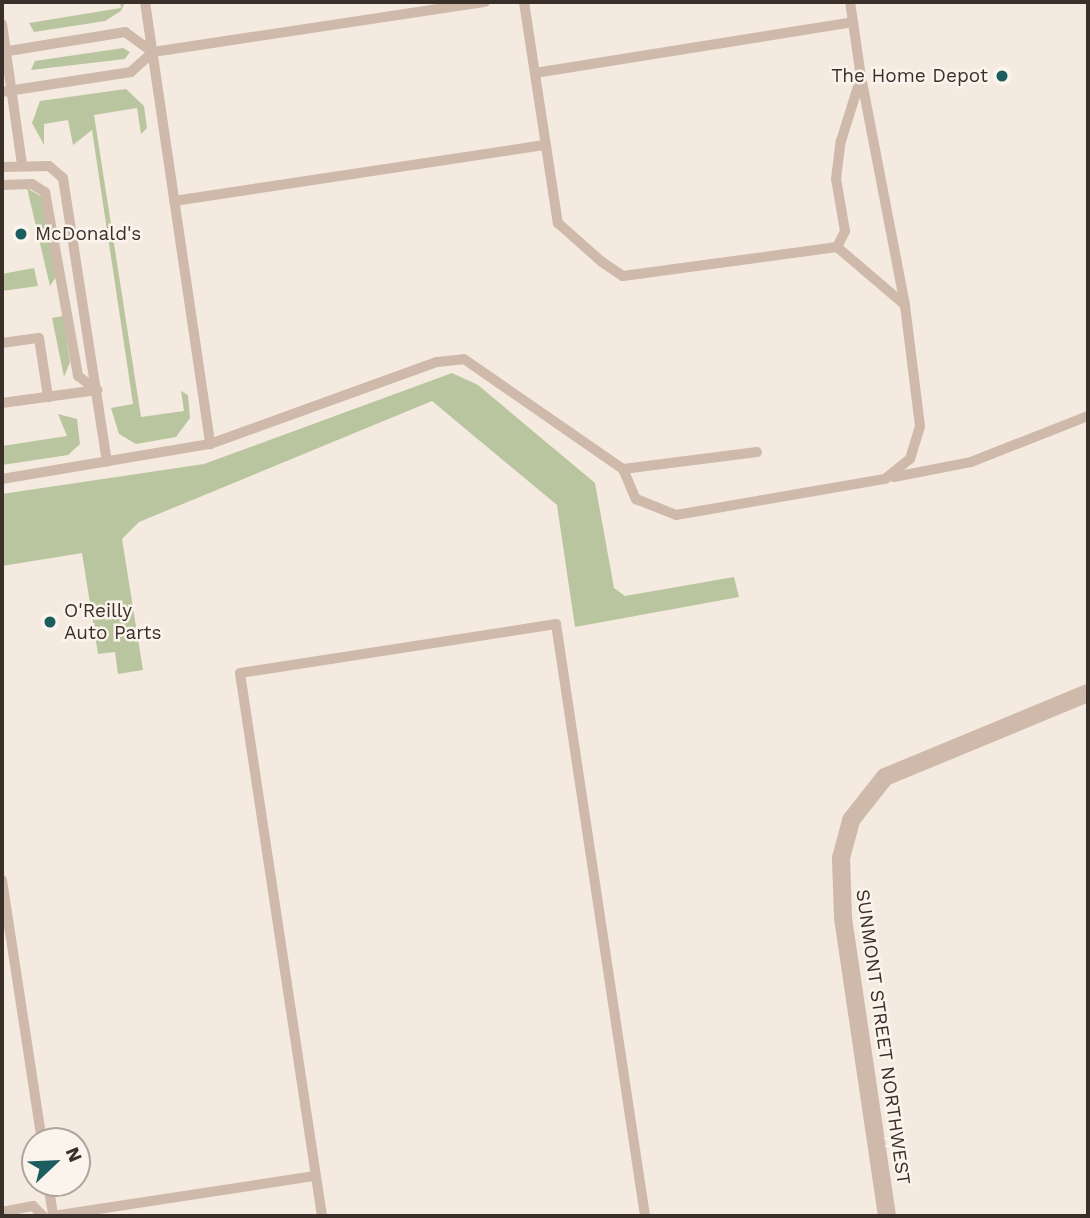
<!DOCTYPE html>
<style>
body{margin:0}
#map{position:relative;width:1090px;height:1218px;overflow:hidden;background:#f4eadf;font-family:"Work Sans",sans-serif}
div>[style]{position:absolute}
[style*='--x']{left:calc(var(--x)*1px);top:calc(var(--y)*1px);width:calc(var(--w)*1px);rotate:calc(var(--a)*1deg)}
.green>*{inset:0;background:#b9c59e}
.lane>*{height:10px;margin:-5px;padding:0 5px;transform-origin:5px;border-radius:5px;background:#ceb9aa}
.street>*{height:18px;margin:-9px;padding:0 9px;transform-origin:9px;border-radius:9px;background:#ceb9aa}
.dots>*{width:19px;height:19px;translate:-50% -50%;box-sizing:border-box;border:4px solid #fbf4ec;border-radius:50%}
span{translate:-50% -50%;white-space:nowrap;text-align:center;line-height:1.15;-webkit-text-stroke:5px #fbf4ec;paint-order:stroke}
.poi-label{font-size:19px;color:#3b2f2a}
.right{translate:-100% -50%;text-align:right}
.left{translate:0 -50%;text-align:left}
.street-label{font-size:19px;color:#3b2f2a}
.frame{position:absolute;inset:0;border:4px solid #3b2f2a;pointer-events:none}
.north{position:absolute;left:21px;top:1127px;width:70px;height:70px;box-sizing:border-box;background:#fbf4ec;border:2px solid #aea59e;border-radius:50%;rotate:67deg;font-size:19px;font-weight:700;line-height:28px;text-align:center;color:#3b2f2a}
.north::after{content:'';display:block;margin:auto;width:24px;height:32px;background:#1c5d5f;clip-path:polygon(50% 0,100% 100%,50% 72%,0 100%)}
</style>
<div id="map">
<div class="green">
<i style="clip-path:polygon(120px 2px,125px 2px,121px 11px,105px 21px,34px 32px,29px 23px,121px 8px)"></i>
<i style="clip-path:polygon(123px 48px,130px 52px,125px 59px,31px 70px,35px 61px)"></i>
<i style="clip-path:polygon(126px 89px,144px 106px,147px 128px,141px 134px,137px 108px,94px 115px,141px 417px,184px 411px,181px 391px,188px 395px,190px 418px,176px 437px,136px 444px,119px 434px,111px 408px,133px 404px,92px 130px,73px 145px,68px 120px,44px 124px,44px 145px,32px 123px,40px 101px)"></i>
<i style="clip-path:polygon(27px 188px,42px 197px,56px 277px,50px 286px)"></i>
<i style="clip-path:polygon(34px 268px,38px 286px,2px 291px,2px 274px)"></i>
<i style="clip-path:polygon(63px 316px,70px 362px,64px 377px,52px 318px)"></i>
<i style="clip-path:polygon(452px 373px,478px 385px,595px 483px,614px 588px,625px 596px,734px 577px,739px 597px,575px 627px,557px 505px,432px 401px,139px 522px,122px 539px,143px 670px,118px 674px,115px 652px,98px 654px,82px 553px,2px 566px,2px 494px,204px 464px)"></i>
<i style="clip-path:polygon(58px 414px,77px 419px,80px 444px,68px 455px,2px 465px,2px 446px,67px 436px)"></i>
</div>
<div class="lane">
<i style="--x:145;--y:2;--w:447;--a:81.6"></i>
<i style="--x:524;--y:2;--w:224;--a:81.3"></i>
<i style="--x:558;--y:223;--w:59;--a:41.6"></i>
<i style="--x:602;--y:262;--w:25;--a:34"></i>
<i style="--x:623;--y:276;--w:216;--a:-7.7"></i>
<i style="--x:837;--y:247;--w:89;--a:40.5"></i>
<i style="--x:2;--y:24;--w:141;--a:81.9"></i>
<i style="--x:2;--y:52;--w:125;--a:-9.2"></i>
<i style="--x:125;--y:32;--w:34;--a:36"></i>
<i style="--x:153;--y:52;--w:30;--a:138"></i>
<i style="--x:131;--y:72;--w:131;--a:171.2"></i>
<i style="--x:153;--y:52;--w:336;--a:-8.6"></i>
<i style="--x:535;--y:73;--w:322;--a:-9.1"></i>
<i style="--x:2;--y:167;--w:47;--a:-1.2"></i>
<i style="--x:49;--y:166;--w:18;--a:41"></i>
<i style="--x:63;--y:178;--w:287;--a:81.2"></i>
<i style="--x:2;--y:185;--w:30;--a:-2"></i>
<i style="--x:32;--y:184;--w:15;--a:32"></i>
<i style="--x:45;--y:192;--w:187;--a:79.8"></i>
<i style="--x:78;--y:376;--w:24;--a:36"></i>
<i style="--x:174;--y:201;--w:376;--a:-8.6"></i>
<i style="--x:837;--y:247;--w:18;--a:-63"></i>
<i style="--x:845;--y:231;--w:53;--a:-99.8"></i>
<i style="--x:836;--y:179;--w:38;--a:-83"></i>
<i style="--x:841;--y:141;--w:67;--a:-72.6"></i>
<i style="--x:861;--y:77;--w:76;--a:-98.3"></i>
<i style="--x:2;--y:343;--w:37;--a:-8"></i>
<i style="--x:39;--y:338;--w:60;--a:81.3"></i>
<i style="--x:2;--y:403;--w:96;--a:-7.8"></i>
<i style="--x:623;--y:469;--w:33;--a:67"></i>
<i style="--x:636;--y:499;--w:43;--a:21.8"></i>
<i style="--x:676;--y:515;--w:212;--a:-9.8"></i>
<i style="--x:885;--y:479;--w:32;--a:-39"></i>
<i style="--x:910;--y:459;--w:34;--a:-73"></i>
<i style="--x:920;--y:426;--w:122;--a:-97.1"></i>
<i style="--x:905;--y:305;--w:232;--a:-100.9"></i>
<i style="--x:894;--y:477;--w:78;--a:-11"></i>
<i style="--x:971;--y:462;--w:126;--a:-21.5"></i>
<i style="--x:2;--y:479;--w:211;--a:-9.6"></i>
<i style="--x:210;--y:444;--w:241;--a:-19.9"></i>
<i style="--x:437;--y:362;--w:27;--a:-6"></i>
<i style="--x:464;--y:359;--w:193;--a:34.7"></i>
<i style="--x:623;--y:469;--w:135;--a:-7.2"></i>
<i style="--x:2;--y:880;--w:264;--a:81.3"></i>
<i style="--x:48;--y:1183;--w:33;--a:81"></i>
<i style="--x:53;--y:1216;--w:265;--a:-8.7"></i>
<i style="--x:2;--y:1212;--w:32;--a:-11"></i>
<i style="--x:33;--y:1206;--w:14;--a:45"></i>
<i style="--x:322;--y:1216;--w:549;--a:-98.59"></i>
<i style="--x:240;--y:673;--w:320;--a:-8.8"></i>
<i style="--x:556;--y:624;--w:599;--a:81.45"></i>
</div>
<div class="street">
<i style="--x:887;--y:1216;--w:301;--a:-98.4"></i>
<i style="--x:843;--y:918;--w:60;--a:-91.9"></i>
<i style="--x:841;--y:858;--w:39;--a:-75"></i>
<i style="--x:851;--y:820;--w:55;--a:-51.7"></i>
<i style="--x:885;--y:777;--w:220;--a:-22.5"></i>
</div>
<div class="dots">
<i style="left:1002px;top:76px;background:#1c5d5f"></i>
<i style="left:21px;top:234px;background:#1c5d5f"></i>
<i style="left:50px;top:622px;background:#1c5d5f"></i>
</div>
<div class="poi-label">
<span class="right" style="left:988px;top:76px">The Home Depot</span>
<span class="left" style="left:35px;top:234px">McDonald's</span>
<span class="left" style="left:64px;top:622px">O'Reilly<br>Auto Parts</span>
</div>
<div class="street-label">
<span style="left:883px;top:1037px;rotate:82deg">SUNMONT STREET NORTHWEST</span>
</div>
<div class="frame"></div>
<div class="north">N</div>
</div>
